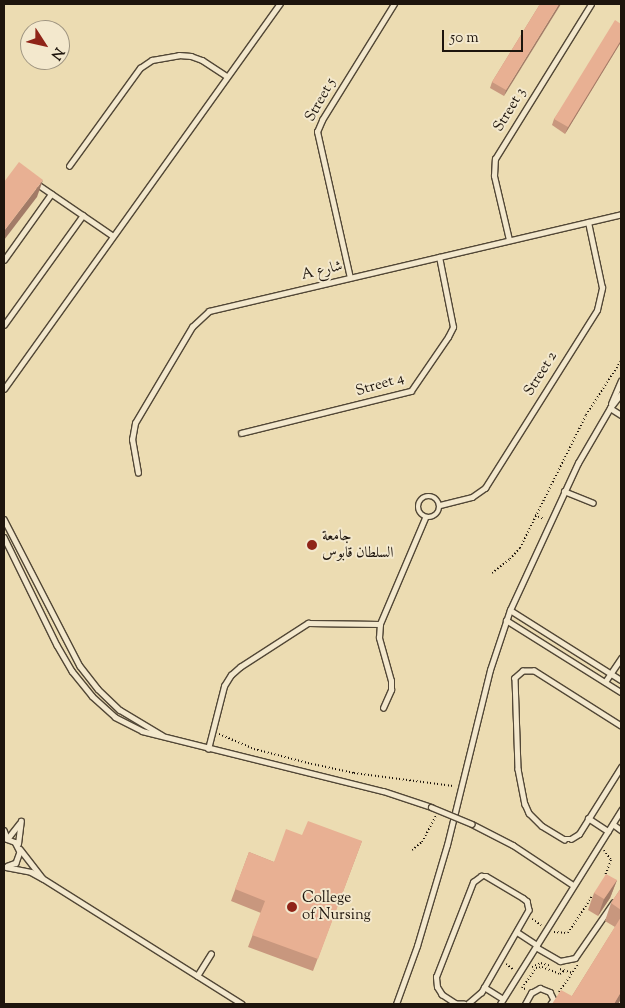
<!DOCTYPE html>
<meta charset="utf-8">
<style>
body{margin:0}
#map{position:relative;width:625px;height:1008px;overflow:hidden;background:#ecdcb2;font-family:"Sorts Mill Goudy",Amiri,serif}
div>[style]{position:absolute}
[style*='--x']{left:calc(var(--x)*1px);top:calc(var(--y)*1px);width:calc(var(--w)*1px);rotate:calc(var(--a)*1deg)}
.path>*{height:2px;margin-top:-1px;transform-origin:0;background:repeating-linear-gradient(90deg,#1e150d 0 1px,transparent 0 3.5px)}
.roads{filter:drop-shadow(1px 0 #524736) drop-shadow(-1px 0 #524736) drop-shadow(0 1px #524736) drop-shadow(0 -1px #524736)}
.service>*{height:4.5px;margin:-2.25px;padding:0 2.25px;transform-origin:2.25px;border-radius:2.25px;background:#f3e8cd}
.service>.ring{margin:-2.25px;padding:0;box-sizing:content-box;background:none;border:4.5px solid #f3e8cd;border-radius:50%}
.bridges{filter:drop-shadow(1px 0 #524736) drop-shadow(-1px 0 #524736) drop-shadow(0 1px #524736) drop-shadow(0 -1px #524736)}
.service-bridge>*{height:4.5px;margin:-2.25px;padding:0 2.25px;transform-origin:2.25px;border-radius:2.25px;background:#f3e8cd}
.wall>*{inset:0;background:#c8977e}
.shaded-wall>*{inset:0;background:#a27b67}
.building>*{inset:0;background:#e8b093}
.dots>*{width:14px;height:14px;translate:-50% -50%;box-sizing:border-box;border:2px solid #f3e8cd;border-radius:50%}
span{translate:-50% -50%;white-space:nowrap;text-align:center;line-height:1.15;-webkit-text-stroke:4px #f3e8cd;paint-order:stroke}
.street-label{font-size:15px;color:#1e150d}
.poi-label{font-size:15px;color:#1e150d}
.left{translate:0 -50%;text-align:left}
.frame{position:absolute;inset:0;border:5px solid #1e150d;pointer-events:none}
.north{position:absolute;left:20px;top:20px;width:50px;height:50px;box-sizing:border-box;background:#f3e8cd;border:1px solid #9e9480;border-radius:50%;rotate:125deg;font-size:14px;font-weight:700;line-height:20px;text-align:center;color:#1e150d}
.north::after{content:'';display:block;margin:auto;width:18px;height:22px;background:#8f2418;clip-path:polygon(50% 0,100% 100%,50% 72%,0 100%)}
.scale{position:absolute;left:442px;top:30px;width:81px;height:22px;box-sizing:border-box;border:2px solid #1e150d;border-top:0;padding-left:6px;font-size:15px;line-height:18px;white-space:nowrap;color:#1e150d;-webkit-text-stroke:4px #f3e8cd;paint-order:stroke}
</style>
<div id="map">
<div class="path">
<i style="--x:535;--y:515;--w:10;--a:24"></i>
<i style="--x:492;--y:573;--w:23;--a:-38"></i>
<i style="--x:510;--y:559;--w:15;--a:-48"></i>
<i style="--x:520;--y:548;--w:148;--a:-63.6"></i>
<i style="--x:586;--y:415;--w:64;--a:-57.1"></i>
<i style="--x:219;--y:734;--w:38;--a:23"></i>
<i style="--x:254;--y:749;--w:56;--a:14.5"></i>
<i style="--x:308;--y:763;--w:47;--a:12.3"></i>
<i style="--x:354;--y:773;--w:100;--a:7.5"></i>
<i style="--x:412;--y:850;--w:13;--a:-39"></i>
<i style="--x:422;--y:842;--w:30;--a:-62"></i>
<i style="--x:604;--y:850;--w:12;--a:55"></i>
<i style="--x:611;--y:860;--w:17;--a:111"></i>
<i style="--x:532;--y:919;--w:11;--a:34"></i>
<i style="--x:554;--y:932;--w:14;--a:4"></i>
<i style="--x:568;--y:933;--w:45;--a:-56.7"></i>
<i style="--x:506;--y:964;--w:10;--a:37"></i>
<i style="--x:532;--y:967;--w:10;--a:-24"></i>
<i style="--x:541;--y:963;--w:10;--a:17"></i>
<i style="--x:560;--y:969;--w:13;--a:18"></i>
<i style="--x:525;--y:989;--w:3;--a:-162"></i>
<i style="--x:522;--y:988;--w:24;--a:-55"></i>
<i style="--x:536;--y:968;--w:6;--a:-9"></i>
<i style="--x:542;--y:967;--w:19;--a:21"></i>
<i style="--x:560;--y:974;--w:6;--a:-39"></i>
<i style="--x:559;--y:992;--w:33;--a:-55"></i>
</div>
<div class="roads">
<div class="service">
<i style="--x:69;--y:166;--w:121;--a:-54.1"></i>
<i style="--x:140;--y:68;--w:14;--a:-34"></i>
<i style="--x:152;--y:60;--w:27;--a:-10"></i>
<i style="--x:179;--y:55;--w:12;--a:5"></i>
<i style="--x:191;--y:56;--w:12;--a:20"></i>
<i style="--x:202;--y:60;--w:30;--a:33"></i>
<i style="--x:36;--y:183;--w:93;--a:34.5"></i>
<i style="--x:509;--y:240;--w:66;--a:-103.2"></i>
<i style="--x:494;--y:176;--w:17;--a:-87"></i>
<i style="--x:495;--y:159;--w:182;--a:-58.2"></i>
<i style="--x:4;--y:260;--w:81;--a:-54.5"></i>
<i style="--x:350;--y:278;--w:150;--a:-102.7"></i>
<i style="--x:317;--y:132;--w:13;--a:-67"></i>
<i style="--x:322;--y:120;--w:137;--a:-58.2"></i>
<i style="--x:4;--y:325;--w:135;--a:-54.3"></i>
<i style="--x:4;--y:389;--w:474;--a:-54.4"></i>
<i style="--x:611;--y:404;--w:25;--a:-67"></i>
<i style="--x:610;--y:408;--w:13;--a:32"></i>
<i style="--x:241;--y:433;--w:175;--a:-13.9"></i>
<i style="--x:411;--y:391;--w:65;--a:-55.6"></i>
<i style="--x:448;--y:337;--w:11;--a:-63"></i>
<i style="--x:453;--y:327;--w:71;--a:-101.3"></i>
<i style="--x:138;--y:473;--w:34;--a:-100"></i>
<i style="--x:132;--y:440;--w:17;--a:-80"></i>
<i style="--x:135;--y:423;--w:112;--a:-59.3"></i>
<i style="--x:192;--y:327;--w:23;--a:-43"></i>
<i style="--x:209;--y:311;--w:423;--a:-13.2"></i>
<i style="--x:564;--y:491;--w:31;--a:22"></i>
<i class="ring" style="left:418px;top:496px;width:17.5px;height:17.5px"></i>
<i style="--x:440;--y:505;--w:33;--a:-14"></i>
<i style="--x:472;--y:497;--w:16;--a:-35"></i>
<i style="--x:485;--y:488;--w:210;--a:-57.8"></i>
<i style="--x:597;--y:310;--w:23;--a:-77"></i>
<i style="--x:602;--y:288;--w:67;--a:-102"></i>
<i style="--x:4;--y:519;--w:165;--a:62.7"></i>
<i style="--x:80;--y:666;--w:29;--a:52"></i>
<i style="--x:98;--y:689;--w:30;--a:44"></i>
<i style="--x:120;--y:710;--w:49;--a:30.8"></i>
<i style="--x:4;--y:537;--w:120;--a:63.9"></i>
<i style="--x:57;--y:645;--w:30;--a:60"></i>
<i style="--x:72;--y:671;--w:32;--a:51"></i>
<i style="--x:92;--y:696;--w:31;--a:42"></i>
<i style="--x:115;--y:717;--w:30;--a:27"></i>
<i style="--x:142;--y:731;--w:248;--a:14"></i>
<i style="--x:383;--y:791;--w:51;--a:18.4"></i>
<i style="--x:510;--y:610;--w:131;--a:32.2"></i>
<i style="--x:506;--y:620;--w:136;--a:32.1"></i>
<i style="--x:605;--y:682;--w:29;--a:-56"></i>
<i style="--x:383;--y:708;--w:20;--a:-66"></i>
<i style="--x:391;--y:690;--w:9;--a:-90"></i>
<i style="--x:391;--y:681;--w:45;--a:-105.6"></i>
<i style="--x:379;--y:638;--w:14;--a:-86"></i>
<i style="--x:380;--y:624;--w:115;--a:-67"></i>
<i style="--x:621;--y:726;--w:103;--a:-147.7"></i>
<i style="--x:534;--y:671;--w:11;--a:180"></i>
<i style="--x:523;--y:671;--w:11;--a:139"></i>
<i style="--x:515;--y:678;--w:91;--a:88.1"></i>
<i style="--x:518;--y:769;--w:36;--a:79"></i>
<i style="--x:525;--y:804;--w:10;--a:66"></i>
<i style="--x:529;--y:813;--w:18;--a:45"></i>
<i style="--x:542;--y:826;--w:26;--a:31"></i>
<i style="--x:564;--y:839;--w:7;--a:0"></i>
<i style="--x:571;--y:839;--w:9;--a:-32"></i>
<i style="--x:579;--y:834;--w:79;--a:-57.9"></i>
<i style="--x:208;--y:749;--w:65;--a:-75.7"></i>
<i style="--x:224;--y:686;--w:13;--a:-58"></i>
<i style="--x:231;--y:675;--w:12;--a:-42"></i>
<i style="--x:240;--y:667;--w:81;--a:-32.9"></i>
<i style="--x:308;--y:623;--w:72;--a:0.8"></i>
<i style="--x:588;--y:818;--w:24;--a:33"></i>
<i style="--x:472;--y:824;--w:46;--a:27.1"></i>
<i style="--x:513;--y:845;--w:72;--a:33.7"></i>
<i style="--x:613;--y:824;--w:10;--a:37"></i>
<i style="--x:4;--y:830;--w:9;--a:69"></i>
<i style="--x:4;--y:838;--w:12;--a:20"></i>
<i style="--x:15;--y:842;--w:11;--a:63"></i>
<i style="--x:20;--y:852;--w:12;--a:110"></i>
<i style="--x:16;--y:863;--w:9;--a:159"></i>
<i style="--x:8;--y:838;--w:18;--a:-52"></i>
<i style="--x:18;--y:844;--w:23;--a:-83"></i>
<i style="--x:20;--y:849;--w:36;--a:52"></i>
<i style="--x:6;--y:867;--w:25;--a:11"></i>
<i style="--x:31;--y:872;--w:13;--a:29"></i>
<i style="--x:42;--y:878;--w:236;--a:32.2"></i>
<i style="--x:517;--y:932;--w:24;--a:33"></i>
<i style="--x:536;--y:947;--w:28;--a:30"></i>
<i style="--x:560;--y:961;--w:15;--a:-11"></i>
<i style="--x:575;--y:958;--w:67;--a:-55.4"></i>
<i style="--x:197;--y:976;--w:26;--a:-58"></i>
<i style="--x:484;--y:987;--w:22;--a:32"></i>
<i style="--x:396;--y:1004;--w:62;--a:-70.1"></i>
<i style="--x:417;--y:946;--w:105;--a:-73.5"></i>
<i style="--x:447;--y:845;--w:180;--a:-76.2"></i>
<i style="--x:490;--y:670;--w:63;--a:-71.6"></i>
<i style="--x:510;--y:610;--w:162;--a:-65.2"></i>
<i style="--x:578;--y:463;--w:64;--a:-59.8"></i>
<i style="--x:610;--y:408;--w:18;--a:-52"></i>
<i style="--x:464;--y:1004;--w:8;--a:180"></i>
<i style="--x:456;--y:1004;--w:17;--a:-147"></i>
<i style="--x:442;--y:995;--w:9;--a:-122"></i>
<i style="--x:437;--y:987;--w:10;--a:-96"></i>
<i style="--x:436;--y:977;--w:102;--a:-68.7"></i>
<i style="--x:473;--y:882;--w:10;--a:-37"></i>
<i style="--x:481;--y:876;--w:5;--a:0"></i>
<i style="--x:486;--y:876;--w:43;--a:30.7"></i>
<i style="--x:523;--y:898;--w:5;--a:37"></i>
<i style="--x:527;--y:901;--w:9;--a:77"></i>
<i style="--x:529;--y:910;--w:95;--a:119.8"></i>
<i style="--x:482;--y:992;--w:18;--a:139"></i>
<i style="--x:500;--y:1004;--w:229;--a:-58"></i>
<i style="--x:525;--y:1004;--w:13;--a:-61"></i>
<i style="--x:531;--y:993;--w:10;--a:-29"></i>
<i style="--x:540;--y:988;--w:11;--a:22"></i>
<i style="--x:550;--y:992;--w:9;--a:63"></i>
<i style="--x:554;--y:1000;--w:5;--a:127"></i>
</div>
</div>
<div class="bridges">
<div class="service-bridge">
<i style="--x:431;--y:807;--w:44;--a:22.5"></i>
</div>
</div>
<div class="wall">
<i style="clip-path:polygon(540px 4px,504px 96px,490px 88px,492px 82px)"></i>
<i style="clip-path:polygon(621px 24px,621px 42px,565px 134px,552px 125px,554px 119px)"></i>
<i style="clip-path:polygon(302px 835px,362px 841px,313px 971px,248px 947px,261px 913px,231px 901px,249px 852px,274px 862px)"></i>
<i style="clip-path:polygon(617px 880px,610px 898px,598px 916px,588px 910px,594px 893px)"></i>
<i style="clip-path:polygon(621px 888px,621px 999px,618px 1004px,552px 1004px,572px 996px,615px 927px,605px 921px,611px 903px)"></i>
</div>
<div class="shaded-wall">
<i style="clip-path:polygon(559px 4px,561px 4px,504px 96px,506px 90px)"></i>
<i style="clip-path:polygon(621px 40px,621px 42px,565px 134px,568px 127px)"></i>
<i style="clip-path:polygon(43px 180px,37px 197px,4px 240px,4px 231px)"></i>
<i style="clip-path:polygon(617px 880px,610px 898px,598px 916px,604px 899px)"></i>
<i style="clip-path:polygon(621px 992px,621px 999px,618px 1004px,614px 1004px)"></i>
</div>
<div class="building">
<i style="clip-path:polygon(540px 4px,559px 4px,506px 90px,492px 82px)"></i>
<i style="clip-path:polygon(615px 20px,621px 24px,621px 40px,568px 127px,554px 119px)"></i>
<i style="clip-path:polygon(19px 162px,43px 180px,4px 231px,4px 182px)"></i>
<i style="clip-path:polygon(308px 821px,362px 841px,318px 959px,252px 935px,265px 901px,235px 889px,249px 852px,274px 862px,286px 829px,302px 835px)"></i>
<i style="clip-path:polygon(606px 874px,617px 880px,604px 899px,594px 893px)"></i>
<i style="clip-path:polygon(621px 888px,621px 910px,611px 903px)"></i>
<i style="clip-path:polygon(621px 917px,621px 992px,614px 1004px,552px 1004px,561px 990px,572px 996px)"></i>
</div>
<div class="dots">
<i style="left:312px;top:545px;background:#8f2418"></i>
<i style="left:292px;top:907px;background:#8f2418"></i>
</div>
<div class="street-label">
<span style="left:321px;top:100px;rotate:-61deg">Street 5</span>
<span style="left:510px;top:110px;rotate:-59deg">Street 3</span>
<span style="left:322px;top:271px;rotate:-13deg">A شارع</span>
<span style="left:541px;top:374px;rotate:-58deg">Street 2</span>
<span style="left:380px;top:385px;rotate:-17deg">Street 4</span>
</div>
<div class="poi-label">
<span class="left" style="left:322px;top:545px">جامعة<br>السلطان قابوس</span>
<span class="left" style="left:302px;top:907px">College<br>of Nursing</span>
</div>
<div class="frame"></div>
<div class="north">N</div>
<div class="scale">50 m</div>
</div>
